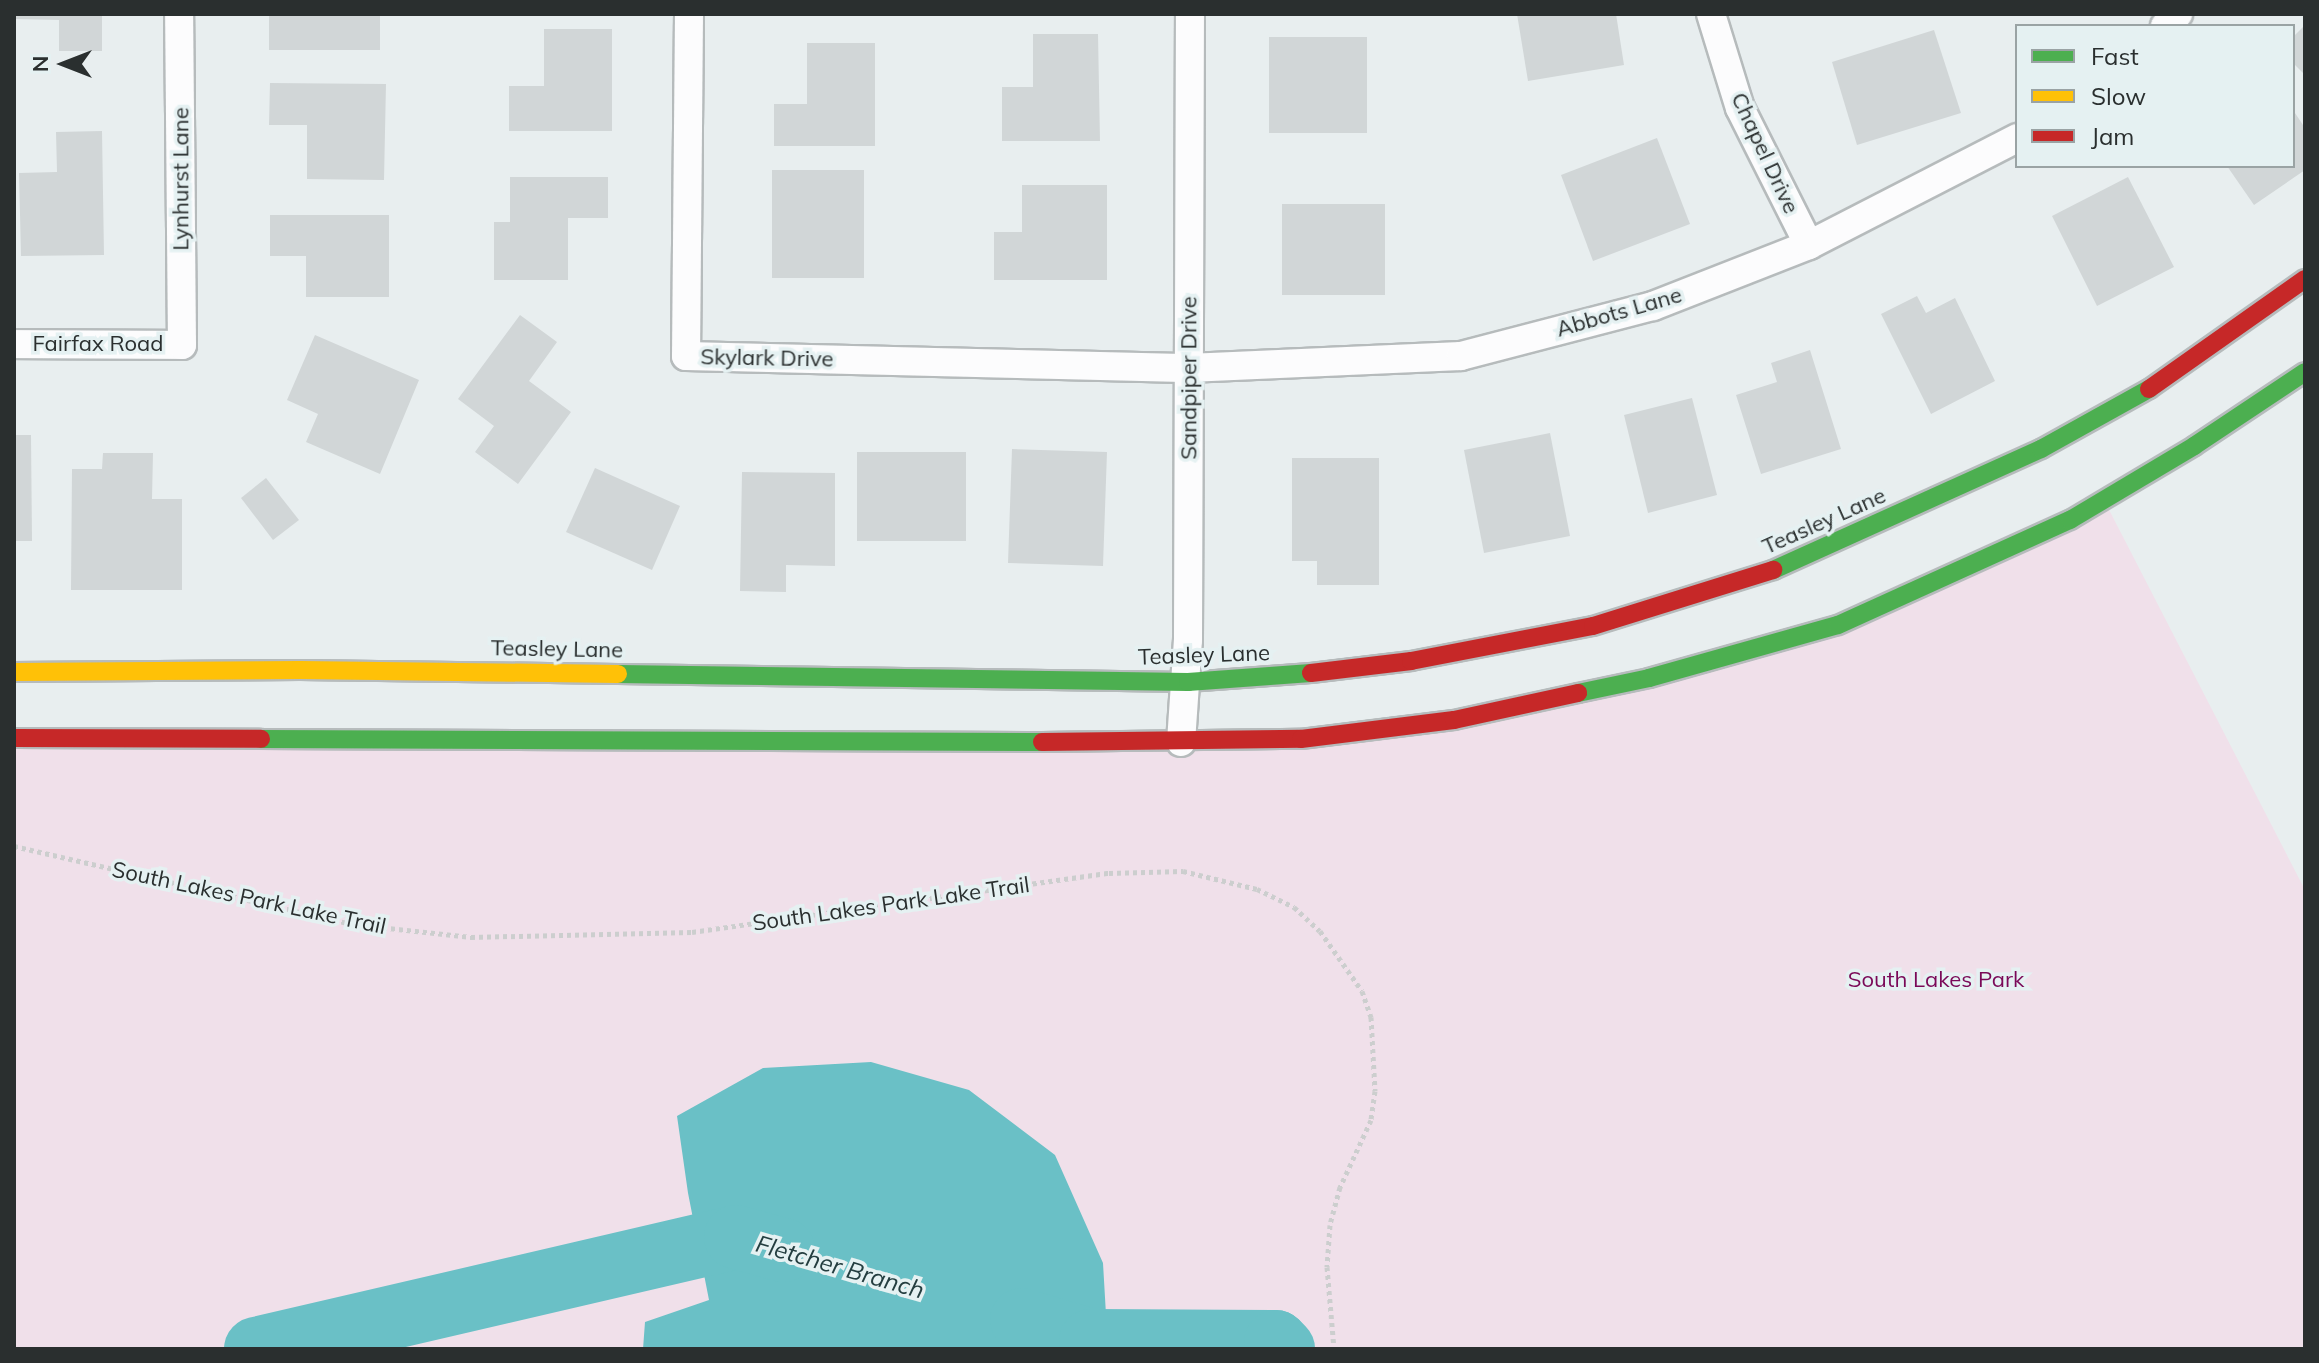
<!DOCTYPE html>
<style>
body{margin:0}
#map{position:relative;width:2319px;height:1363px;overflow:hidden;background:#e8eeef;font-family:Mulish,sans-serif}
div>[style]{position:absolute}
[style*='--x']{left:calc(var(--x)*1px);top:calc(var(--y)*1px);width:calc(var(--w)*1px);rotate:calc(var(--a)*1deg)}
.green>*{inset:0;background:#f0e0ea}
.water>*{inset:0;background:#6ac0c6}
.river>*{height:64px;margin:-32px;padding:0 32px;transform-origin:32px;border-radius:32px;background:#6ac0c6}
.building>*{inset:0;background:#d1d6d7}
.path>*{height:5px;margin-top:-2.5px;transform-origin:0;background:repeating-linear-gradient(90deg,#cccece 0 4px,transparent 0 8px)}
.roads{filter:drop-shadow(2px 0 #b6bbbc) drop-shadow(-2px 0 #b6bbbc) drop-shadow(0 2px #b6bbbc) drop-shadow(0 -2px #b6bbbc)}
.street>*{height:28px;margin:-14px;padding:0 14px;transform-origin:14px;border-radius:14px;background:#fcfcfd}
.fast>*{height:18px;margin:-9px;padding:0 9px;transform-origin:9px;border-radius:9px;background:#4caf50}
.slow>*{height:18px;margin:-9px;padding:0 9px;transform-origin:9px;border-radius:9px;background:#ffc107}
.jam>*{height:18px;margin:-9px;padding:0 9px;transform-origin:9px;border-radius:9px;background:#c62828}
span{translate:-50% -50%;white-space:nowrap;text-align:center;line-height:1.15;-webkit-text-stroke:7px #e5f1f2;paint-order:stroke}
.street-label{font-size:22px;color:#2a2f2f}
.park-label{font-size:22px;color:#7a0958}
.water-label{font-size:24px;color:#243e40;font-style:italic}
.frame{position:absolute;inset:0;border:16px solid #2a2f2f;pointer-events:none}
.legend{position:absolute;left:2015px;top:24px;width:280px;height:144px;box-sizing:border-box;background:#e5f1f2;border:2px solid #9aa3a4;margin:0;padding:10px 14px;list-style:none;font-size:24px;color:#2a2f2f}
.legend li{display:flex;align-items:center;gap:16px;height:40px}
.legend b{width:40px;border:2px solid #9aa3a4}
.north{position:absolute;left:24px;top:24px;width:80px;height:80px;-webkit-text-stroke:6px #e5f1f2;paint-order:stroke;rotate:270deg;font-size:22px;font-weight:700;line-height:32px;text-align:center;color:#2a2f2f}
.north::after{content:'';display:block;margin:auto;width:28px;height:36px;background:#2a2f2f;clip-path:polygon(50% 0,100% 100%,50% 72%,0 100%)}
</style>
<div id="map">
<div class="green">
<i style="clip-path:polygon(2104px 500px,2305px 890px,2305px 1349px,14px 1349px,14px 743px,1181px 742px,1534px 704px,1838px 625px)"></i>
</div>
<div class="water">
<i style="clip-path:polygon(871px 1062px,969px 1090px,1055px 1155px,1103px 1263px,1108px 1349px,643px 1349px,645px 1322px,709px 1300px,688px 1193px,677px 1116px,763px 1068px)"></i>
</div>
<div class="river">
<i style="--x:1022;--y:1320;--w:72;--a:16.9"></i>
<i style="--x:1091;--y:1341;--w:185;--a:0.3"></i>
<i style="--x:1276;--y:1342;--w:10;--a:45"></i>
<i style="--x:256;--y:1349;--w:493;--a:-13.1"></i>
<i style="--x:736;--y:1237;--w:49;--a:15.5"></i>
</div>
<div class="building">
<i style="clip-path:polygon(15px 14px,102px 14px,102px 51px,59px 51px,59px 20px,15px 19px)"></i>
<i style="clip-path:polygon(269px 14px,380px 14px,380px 50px,269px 50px)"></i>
<i style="clip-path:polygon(1517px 14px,1616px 14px,1624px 65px,1528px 81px)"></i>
<i style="clip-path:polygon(2305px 25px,2305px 75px,2293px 63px,2293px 37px)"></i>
<i style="clip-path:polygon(544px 29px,612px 29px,612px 131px,509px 131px,509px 86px,544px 86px)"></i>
<i style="clip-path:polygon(1934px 30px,1961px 113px,1857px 145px,1832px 62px)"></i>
<i style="clip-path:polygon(1033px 34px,1098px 34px,1100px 141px,1002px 141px,1002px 87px,1033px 87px)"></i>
<i style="clip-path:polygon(1269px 37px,1367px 37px,1367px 133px,1269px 133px)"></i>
<i style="clip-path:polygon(807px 43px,875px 43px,875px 146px,774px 146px,774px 104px,807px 104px)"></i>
<i style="clip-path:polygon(270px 83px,386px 84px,384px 180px,307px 179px,307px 125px,269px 125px)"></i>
<i style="clip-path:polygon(2293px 110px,2305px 128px,2305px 170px,2254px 205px,2227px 166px,2293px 166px)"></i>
<i style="clip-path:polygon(102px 131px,104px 255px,21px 256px,19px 173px,57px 172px,56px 132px)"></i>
<i style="clip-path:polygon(1657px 138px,1690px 224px,1593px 261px,1561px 175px)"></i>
<i style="clip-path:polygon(772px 170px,864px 170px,864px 278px,772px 278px)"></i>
<i style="clip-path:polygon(510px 177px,608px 177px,608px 218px,568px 218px,568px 280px,494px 280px,494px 222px,510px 222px)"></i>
<i style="clip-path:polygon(2128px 177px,2174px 267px,2097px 306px,2052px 216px)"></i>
<i style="clip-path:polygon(1022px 185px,1107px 185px,1107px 280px,994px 280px,994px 232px,1022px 232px)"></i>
<i style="clip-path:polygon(1282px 204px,1385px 204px,1385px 295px,1282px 295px)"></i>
<i style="clip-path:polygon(270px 215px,389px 215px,389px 297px,306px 297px,306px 256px,270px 256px)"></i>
<i style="clip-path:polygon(1917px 296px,1926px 313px,1955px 298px,1995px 381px,1931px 414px,1881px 314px)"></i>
<i style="clip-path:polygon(520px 315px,557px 342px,529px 381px,571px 412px,518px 484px,475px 452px,494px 426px,458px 399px)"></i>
<i style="clip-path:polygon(315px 335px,419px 380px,380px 474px,306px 442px,318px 414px,287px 400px)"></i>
<i style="clip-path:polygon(1810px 350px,1841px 449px,1761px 474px,1736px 395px,1777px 382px,1771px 363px)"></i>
<i style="clip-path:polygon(1692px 398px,1717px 495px,1648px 513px,1624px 415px)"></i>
<i style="clip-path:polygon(1550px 433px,1570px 536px,1484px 553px,1464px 450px)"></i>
<i style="clip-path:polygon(14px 435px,31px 435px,32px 541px,14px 541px)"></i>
<i style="clip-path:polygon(1012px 449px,1107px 452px,1103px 566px,1008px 563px)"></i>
<i style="clip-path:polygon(857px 452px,966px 452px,966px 541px,857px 541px)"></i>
<i style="clip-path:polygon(103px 453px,153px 453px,152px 499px,182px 499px,182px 590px,71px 590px,72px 469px,102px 469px)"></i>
<i style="clip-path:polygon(1292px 458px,1379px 458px,1379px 585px,1317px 585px,1317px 561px,1292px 561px)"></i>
<i style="clip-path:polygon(595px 468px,680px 506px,652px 570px,566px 532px)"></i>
<i style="clip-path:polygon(742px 472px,835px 473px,835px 566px,786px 565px,786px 592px,740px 591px)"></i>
<i style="clip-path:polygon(266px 478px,299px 520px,273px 540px,241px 498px)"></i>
</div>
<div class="path">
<i style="--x:14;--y:846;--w:346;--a:13"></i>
<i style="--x:351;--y:924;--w:121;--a:6.2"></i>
<i style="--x:471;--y:937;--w:221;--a:-1.3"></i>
<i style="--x:692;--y:932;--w:421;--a:-8.1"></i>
<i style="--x:1109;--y:873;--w:74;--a:-1.5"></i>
<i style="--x:1183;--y:871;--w:76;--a:13.7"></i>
<i style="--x:1257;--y:889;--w:41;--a:25.9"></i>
<i style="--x:1294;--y:907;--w:35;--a:43"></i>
<i style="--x:1320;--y:931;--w:73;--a:55"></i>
<i style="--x:1362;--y:991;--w:28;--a:71"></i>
<i style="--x:1371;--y:1017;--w:74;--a:86.9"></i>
<i style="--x:1375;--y:1091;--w:29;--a:98"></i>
<i style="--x:1371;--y:1120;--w:74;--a:114.8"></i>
<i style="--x:1340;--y:1187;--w:39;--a:105"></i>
<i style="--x:1330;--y:1225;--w:42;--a:94.1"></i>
<i style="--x:1327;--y:1267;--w:82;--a:85.1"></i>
</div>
<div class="roads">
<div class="street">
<i style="--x:689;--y:14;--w:342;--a:90.5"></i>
<i style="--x:686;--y:356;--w:502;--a:1.37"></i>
<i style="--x:1188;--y:368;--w:273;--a:-2.5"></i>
<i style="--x:1461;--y:356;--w:198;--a:-14.6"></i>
<i style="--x:1653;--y:306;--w:168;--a:-21.4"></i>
<i style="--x:1809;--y:245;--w:234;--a:-27.2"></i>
<i style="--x:1711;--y:14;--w:98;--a:72.9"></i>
<i style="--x:1740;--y:108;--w:153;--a:63.3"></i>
<i style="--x:2165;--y:26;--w:18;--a:-43"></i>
<i style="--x:14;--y:344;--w:168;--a:0.3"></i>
<i style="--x:182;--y:345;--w:331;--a:-90.5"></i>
<i style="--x:1181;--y:742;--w:102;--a:-86.1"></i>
<i style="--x:1188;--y:640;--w:626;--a:-89.82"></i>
</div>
<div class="fast">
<i style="--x:1773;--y:570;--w:294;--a:-24.3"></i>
<i style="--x:2041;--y:449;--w:124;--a:-29.1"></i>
<i style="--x:618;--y:674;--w:570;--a:0.8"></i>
<i style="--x:1188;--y:682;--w:123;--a:-4.2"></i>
<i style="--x:1578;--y:693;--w:73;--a:-11.9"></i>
<i style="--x:1649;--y:678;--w:196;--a:-15.7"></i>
<i style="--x:1838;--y:625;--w:255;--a:-24.4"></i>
<i style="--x:2070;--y:520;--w:144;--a:-30.8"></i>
<i style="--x:2194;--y:446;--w:133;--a:-33.7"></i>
<i style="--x:261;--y:739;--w:781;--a:0.22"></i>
</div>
<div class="slow">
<i style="--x:14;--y:672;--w:286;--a:-0.4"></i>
<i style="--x:300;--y:670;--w:318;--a:0.7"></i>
</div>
<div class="jam">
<i style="--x:2149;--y:389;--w:191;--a:-35.2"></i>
<i style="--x:1311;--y:673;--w:101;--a:-6.8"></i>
<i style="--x:1411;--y:661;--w:185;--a:-10.9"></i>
<i style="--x:1593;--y:626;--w:189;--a:-17.3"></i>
<i style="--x:14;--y:738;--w:247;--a:0.2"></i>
<i style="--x:1042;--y:742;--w:259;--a:-0.7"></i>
<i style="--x:1301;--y:739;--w:154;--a:-7.1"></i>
<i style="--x:1454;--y:720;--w:127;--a:-12.3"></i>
</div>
</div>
<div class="street-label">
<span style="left:1765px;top:153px;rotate:65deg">Chapel Drive</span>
<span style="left:181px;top:179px;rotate:-90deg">Lynhurst Lane</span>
<span style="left:1619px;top:312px;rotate:-16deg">Abbots Lane</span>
<span style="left:98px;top:344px">Fairfax Road</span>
<span style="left:767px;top:358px;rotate:1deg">Skylark Drive</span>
<span style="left:1189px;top:378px;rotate:-90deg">Sandpiper Drive</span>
<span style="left:1824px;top:521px;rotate:-24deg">Teasley Lane</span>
<span style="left:557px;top:649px;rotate:1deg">Teasley Lane</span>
<span style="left:1204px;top:655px;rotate:-2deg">Teasley Lane</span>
<span style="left:249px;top:898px;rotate:12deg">South Lakes Park Lake Trail</span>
<span style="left:891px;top:904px;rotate:-8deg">South Lakes Park Lake Trail</span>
</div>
<div class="park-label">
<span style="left:1936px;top:980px">South Lakes Park</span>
</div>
<div class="water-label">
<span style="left:840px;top:1267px;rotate:16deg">Fletcher Branch</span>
</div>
<div class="frame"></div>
<ul class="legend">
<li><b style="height:10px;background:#4caf50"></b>Fast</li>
<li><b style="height:10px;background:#ffc107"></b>Slow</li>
<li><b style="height:10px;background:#c62828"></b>Jam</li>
</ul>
<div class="north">N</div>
</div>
